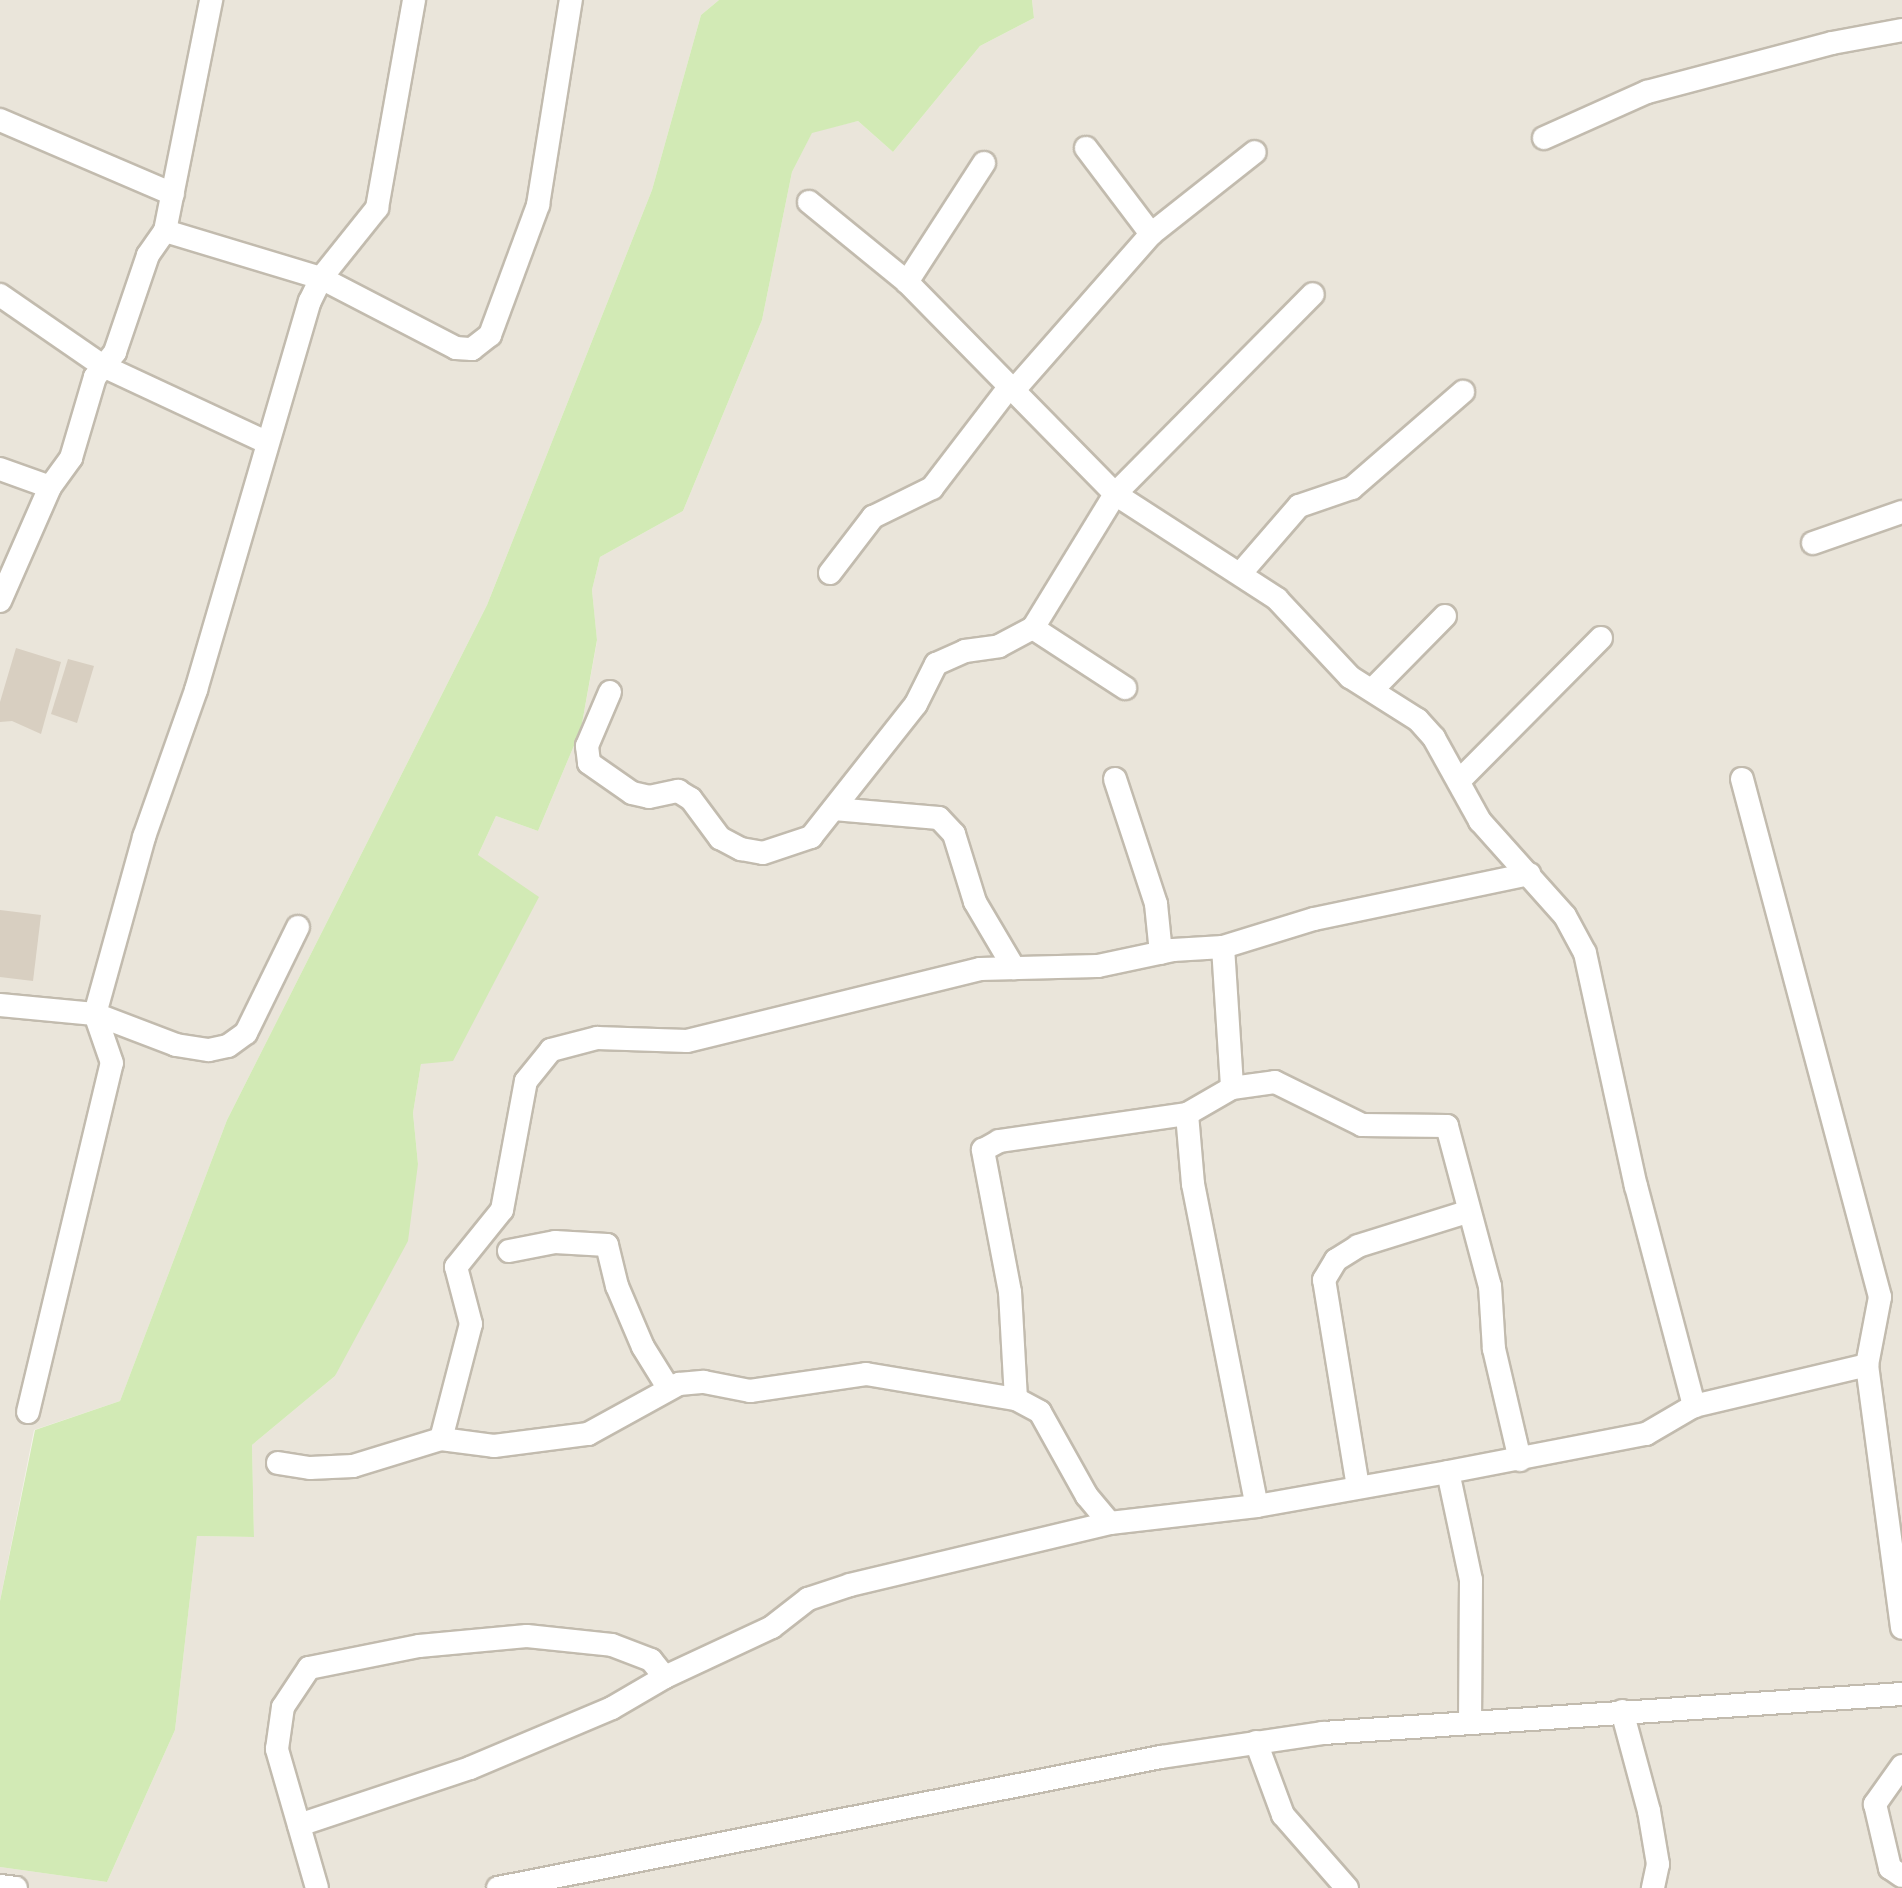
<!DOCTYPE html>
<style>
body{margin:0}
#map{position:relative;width:1902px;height:1888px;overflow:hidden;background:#f6f3ec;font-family:Manrope,sans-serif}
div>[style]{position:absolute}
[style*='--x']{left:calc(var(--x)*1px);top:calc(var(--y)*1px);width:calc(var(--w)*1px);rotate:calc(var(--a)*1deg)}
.residential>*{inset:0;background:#eae5da}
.green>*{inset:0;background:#d2eab5}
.building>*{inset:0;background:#d8cfc1}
.roads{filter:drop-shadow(2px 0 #c2bbae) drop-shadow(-2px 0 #c2bbae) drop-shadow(0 2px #c2bbae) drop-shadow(0 -2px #c2bbae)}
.minor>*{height:22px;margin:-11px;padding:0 11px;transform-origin:11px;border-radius:11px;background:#fff}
span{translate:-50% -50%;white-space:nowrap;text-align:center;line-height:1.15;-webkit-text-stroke:8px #fff;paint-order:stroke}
</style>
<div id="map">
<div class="residential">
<i style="clip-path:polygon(0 0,719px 0,701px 15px,652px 190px,487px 605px,227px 1120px,120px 1401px,34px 1430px,0 1601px)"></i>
<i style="clip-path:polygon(1032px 0,1902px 0,1902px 1888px,0 1888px,0 1867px,107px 1882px,175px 1730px,197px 1536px,254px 1537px,252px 1445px,335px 1376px,418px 1164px,413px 1113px,421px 1064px,478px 855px,496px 816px,538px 831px,581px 729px,597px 641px,592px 590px,600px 557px,683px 511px,762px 320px,792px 172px,812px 132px,858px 121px,893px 152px,980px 46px,1034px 18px)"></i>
</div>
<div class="green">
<i style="clip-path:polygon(719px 0,1032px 0,1034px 18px,980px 46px,893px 152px,858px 121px,812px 133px,792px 172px,762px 320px,683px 511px,600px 557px,592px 590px,597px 640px,581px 729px,538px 831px,496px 816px,478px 855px,539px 897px,453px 1061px,421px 1064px,413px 1113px,418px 1164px,408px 1241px,335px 1376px,252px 1445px,254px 1537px,197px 1536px,175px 1730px,107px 1882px,0 1867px,0 1601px,35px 1430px,120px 1401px,227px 1120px,487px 605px,652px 190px,701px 15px)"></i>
</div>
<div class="building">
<i style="clip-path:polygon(16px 648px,61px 662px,41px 734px,12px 721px,0 722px,0 702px)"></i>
<i style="clip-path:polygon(68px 659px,94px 666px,77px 723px,51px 714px)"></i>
<i style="clip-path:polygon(0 910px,41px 915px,33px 981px,0 977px)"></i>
</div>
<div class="roads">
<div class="minor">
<i style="--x:0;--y:120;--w:188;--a:23.2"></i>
<i style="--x:1544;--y:138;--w:113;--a:-24.1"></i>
<i style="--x:1647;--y:92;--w:191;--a:-14.8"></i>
<i style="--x:1832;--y:43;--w:71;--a:-10.5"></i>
<i style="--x:1086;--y:148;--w:108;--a:52.9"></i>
<i style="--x:984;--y:163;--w:142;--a:122.9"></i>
<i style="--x:907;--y:282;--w:297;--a:45.5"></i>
<i style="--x:1115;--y:494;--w:193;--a:32.9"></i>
<i style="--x:1277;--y:599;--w:107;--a:46.9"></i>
<i style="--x:1350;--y:677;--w:80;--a:32.3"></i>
<i style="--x:1418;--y:720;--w:24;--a:48"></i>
<i style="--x:1434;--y:738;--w:95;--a:61"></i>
<i style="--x:1480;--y:821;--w:127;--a:48.2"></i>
<i style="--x:1565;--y:916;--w:42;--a:61.6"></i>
<i style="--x:1585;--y:953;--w:239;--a:77.7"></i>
<i style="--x:1636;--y:1186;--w:228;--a:75.2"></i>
<i style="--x:809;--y:202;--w:127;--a:39.2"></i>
<i style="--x:165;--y:231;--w:163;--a:16.8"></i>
<i style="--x:321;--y:278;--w:152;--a:27.4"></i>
<i style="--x:456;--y:348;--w:16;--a:4"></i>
<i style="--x:472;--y:349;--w:23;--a:-38"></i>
<i style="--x:490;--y:335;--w:139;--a:-69.7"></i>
<i style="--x:538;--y:205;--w:208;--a:-80.9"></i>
<i style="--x:0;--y:295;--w:125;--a:34.6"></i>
<i style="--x:103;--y:366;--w:180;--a:25"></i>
<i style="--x:1014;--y:390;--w:208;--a:-48.7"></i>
<i style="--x:1151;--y:234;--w:132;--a:-38.3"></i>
<i style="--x:0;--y:469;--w:53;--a:19.8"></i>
<i style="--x:1813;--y:543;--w:94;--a:-19.2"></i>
<i style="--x:830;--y:573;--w:71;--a:-52.5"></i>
<i style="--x:873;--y:517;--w:66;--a:-26.2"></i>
<i style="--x:932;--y:488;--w:128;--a:-52.6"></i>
<i style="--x:1240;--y:574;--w:90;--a:-49.1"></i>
<i style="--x:1299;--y:506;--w:56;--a:-18.8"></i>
<i style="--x:1352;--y:488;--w:147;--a:-40.9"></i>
<i style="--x:0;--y:601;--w:124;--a:-66.3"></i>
<i style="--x:50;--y:487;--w:36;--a:-54"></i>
<i style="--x:71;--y:458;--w:84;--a:-73.5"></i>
<i style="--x:95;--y:377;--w:32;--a:-51"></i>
<i style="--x:115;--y:352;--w:102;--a:-71.2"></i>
<i style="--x:148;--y:255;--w:29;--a:-55"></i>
<i style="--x:165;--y:231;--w:236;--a:-78.7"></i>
<i style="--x:1033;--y:628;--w:110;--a:33.1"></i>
<i style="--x:1374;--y:688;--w:101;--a:-45.4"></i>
<i style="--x:610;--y:692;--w:59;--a:113.1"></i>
<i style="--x:587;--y:746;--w:17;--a:83"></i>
<i style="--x:589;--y:763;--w:52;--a:34.9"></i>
<i style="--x:632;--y:793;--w:17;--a:13"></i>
<i style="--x:649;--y:797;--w:30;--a:-12"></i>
<i style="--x:678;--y:791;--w:15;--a:32"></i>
<i style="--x:691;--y:799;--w:49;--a:53.4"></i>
<i style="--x:720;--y:838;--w:24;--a:28"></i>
<i style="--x:741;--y:849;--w:22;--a:10"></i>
<i style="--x:763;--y:853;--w:51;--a:-18.4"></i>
<i style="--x:811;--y:837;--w:169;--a:-51.7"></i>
<i style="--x:916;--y:704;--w:45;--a:-63.4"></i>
<i style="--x:936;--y:664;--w:32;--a:-24"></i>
<i style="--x:965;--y:651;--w:34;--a:-8"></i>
<i style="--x:999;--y:646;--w:38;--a:-28"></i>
<i style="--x:1033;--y:628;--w:157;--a:-58.5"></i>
<i style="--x:1115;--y:494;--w:281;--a:-45.3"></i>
<i style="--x:1115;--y:779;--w:132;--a:71.8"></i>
<i style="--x:1156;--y:904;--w:49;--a:84.2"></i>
<i style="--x:1742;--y:779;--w:536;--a:75.08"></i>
<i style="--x:1880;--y:1297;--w:69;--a:100.8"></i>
<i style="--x:1867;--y:1365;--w:265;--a:82.4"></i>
<i style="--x:1460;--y:780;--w:200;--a:-45.2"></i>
<i style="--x:834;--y:809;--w:105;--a:4.9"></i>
<i style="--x:939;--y:818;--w:22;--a:47"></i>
<i style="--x:954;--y:834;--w:71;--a:72.8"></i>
<i style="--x:975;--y:902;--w:77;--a:59.4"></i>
<i style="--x:1223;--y:947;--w:95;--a:-17.1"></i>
<i style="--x:1314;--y:919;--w:220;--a:-11.8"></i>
<i style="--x:0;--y:1005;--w:95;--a:5.4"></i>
<i style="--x:95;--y:1014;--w:87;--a:20.9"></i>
<i style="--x:176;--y:1045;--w:33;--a:9"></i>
<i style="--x:209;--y:1050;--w:19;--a:-12"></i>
<i style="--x:228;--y:1046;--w:22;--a:-36"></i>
<i style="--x:246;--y:1033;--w:118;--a:-63.9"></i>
<i style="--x:1232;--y:1088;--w:43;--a:-7.9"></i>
<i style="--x:1275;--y:1082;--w:97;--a:26.3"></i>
<i style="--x:1362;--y:1125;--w:85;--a:0.7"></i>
<i style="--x:1447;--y:1126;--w:166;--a:75"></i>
<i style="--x:1490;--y:1286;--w:63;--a:86.4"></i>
<i style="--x:1494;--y:1349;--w:114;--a:76.8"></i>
<i style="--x:509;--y:1251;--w:47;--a:-11.1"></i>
<i style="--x:555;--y:1242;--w:52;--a:3.3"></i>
<i style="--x:607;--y:1245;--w:42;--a:76.3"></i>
<i style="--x:617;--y:1286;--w:66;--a:66.9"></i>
<i style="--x:643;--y:1347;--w:49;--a:58.2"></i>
<i style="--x:1016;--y:1399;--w:107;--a:-93.2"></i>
<i style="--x:1010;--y:1292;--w:145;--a:-100.8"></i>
<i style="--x:983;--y:1150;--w:18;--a:-29"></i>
<i style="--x:999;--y:1141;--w:190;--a:-8.2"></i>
<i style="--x:28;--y:1412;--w:359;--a:-76.5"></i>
<i style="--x:112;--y:1063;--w:52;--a:-109.1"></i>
<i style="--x:95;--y:1014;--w:184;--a:-74.5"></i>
<i style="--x:144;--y:837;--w:156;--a:-70.5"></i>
<i style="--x:196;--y:690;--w:405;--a:-73.7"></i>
<i style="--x:310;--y:301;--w:25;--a:-64"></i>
<i style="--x:321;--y:278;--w:90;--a:-51.3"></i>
<i style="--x:377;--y:208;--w:211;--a:-79.9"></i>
<i style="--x:441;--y:1439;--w:119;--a:-75.4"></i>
<i style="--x:471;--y:1324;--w:59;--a:-104.7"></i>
<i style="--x:456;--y:1267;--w:73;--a:-51.1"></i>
<i style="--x:502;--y:1210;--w:131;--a:-79.5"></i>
<i style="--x:526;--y:1081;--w:40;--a:-51"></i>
<i style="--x:551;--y:1050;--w:48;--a:-14.6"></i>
<i style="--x:597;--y:1038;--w:90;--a:1.9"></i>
<i style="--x:687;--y:1041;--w:302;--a:-13.8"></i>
<i style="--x:980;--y:969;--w:118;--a:-1.5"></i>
<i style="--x:1098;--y:966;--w:77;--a:-12"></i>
<i style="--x:1173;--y:950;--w:50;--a:-3.4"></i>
<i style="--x:1223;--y:947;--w:141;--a:86.3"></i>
<i style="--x:1232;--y:1088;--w:52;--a:150"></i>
<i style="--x:1187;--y:1114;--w:70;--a:85.1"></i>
<i style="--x:1193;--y:1184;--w:328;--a:78.8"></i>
<i style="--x:278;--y:1463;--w:32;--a:9"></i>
<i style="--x:310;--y:1468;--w:43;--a:-2.7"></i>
<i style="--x:353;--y:1466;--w:92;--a:-17.1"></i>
<i style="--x:441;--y:1439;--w:53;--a:7.5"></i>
<i style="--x:494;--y:1446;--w:95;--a:-7.3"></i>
<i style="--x:588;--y:1434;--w:104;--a:-28.8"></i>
<i style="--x:679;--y:1384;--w:25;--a:-5"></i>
<i style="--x:704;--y:1382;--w:47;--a:11.1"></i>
<i style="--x:750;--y:1391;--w:117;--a:-8.3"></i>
<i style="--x:866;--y:1374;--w:152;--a:9.5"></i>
<i style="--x:1016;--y:1399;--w:27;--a:28"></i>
<i style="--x:1040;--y:1412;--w:96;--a:60.8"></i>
<i style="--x:1087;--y:1496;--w:35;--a:50"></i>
<i style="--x:1358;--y:1487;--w:210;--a:-99.3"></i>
<i style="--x:1324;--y:1280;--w:23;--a:-59"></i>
<i style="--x:1336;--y:1260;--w:26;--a:-32"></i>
<i style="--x:1358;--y:1246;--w:114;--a:-17.3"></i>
<i style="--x:1622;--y:1711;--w:104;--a:74.9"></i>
<i style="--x:1649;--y:1811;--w:54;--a:80.4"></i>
<i style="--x:1658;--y:1864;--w:25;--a:102"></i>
<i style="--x:1470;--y:1723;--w:143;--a:-89.6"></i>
<i style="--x:1471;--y:1580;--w:110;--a:-102"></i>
<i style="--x:1448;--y:1472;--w:202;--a:-10.9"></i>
<i style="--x:1646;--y:1434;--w:56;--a:-30.3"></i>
<i style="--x:1694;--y:1406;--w:178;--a:-13.3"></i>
<i style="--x:1256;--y:1742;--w:78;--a:69.7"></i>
<i style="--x:1283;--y:1815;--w:97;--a:48.8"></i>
<i style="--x:1902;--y:1766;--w:47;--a:125.4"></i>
<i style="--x:1875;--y:1804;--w:66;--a:76.8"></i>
<i style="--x:1890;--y:1868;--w:14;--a:34"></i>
<i style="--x:299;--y:1825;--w:180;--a:-18.4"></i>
<i style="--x:470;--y:1768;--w:154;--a:-22.9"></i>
<i style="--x:612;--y:1708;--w:61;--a:-30.3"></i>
<i style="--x:665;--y:1677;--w:118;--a:-25"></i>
<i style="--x:772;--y:1627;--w:46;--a:-37.9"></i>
<i style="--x:808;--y:1599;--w:44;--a:-18.4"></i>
<i style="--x:850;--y:1585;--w:267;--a:-13.4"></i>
<i style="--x:1110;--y:1523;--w:148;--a:-6.6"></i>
<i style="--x:1257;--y:1506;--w:194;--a:-10.1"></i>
<i style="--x:0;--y:1886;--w:16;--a:7"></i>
<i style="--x:317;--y:1888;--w:145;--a:-106.1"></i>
<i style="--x:277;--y:1749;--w:42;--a:-81.9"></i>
<i style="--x:283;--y:1707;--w:47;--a:-56.3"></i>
<i style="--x:309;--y:1668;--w:112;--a:-11.3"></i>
<i style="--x:419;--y:1646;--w:108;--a:-5.3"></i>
<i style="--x:527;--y:1636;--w:85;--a:6"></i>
<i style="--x:612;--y:1645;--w:42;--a:21"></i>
<i style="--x:651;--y:1660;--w:22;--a:51"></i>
<i style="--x:498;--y:1888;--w:676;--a:-11.18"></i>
<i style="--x:1161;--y:1757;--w:164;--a:-8.4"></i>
<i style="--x:1323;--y:1733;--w:580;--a:-3.85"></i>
</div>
</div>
</div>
